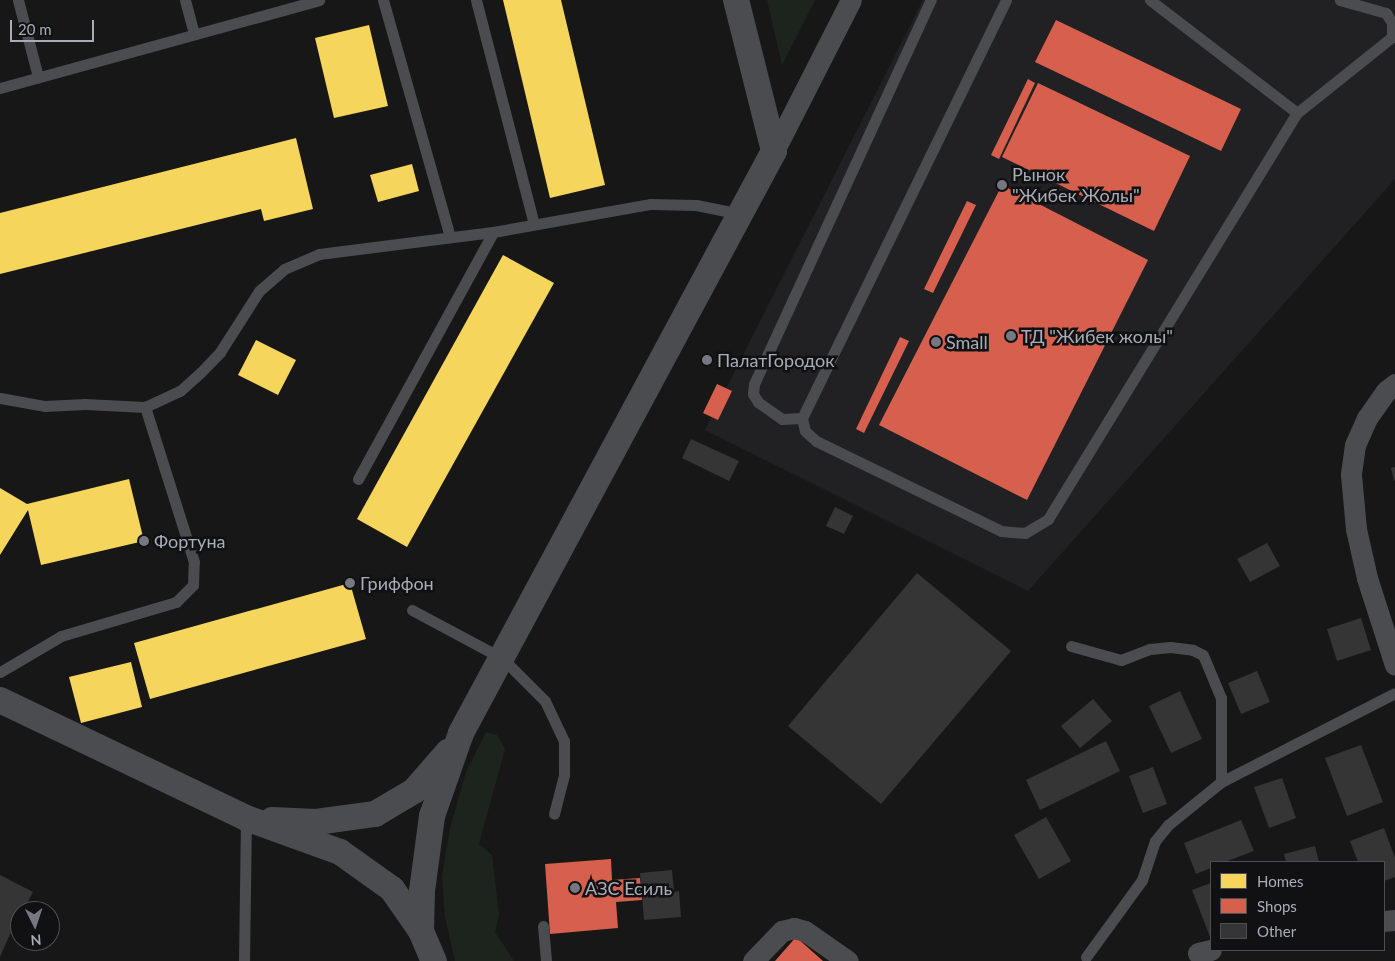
<!DOCTYPE html>
<meta charset="utf-8">
<style>
body{margin:0}
#map{position:relative;width:1395px;height:961px;overflow:hidden;background:#171717;font-family:Lato,sans-serif}
div>[style]{position:absolute}
[style*='--x']{left:calc(var(--x)*1px);top:calc(var(--y)*1px);width:calc(var(--w)*1px);rotate:calc(var(--a)*1deg)}
.built>*{inset:0;background:#212123}
.green>*{inset:0;background:#1d241e}
.homes>*{inset:0;background:#f6d55c}
.shops>*{inset:0;background:#d6604d}
.building>*{inset:0;background:#353536}
.service>*{height:11px;margin:-5.5px;padding:0 5.5px;transform-origin:5.5px;border-radius:5.5px;background:#4b4c50}
.minor>*{height:21px;margin:-10.5px;padding:0 10.5px;transform-origin:10.5px;border-radius:10.5px;background:#4b4c50}
.tertiary>*{height:26px;margin:-13px;padding:0 13px;transform-origin:13px;border-radius:13px;background:#4b4c50}
.dots>*{width:14px;height:14px;translate:-50% -50%;box-sizing:border-box;border:2px solid #111113;border-radius:50%}
span{translate:-50% -50%;white-space:nowrap;text-align:center;line-height:1.15;-webkit-text-stroke:5px #111113;paint-order:stroke}
.poi-label{font-size:18px;color:#a8adb8}
.left{translate:0 -50%;text-align:left}
.legend{position:absolute;left:1210px;top:861px;width:175px;height:90px;box-sizing:border-box;background:#111113;border:1px solid #4d4f55;margin:0;padding:6px 9px;list-style:none;font-size:15px;color:#a8adb8}
.legend li{display:flex;align-items:center;gap:10px;height:25px}
.legend b{width:25px;border:1px solid #4d4f55}
.north{position:absolute;left:10px;top:901px;width:50px;height:50px;box-sizing:border-box;background:#111113;border:1px solid #4d4f55;border-radius:50%;rotate:176deg;font-size:14px;font-weight:700;line-height:20px;text-align:center;color:#a8adb8}
.north::after{content:'';display:block;margin:auto;width:18px;height:22px;background:#757880;clip-path:polygon(50% 0,100% 100%,50% 72%,0 100%)}
.scale{position:absolute;left:10px;top:20px;width:84px;height:22px;box-sizing:border-box;border:2px solid #a8adb8;border-top:0;padding-left:6px;font-size:15px;line-height:18px;white-space:nowrap;color:#a8adb8;-webkit-text-stroke:4px #111113;paint-order:stroke}
</style>
<div id="map">
<div class="built">
<i style="clip-path:polygon(923px 0,1395px 0,1395px 179px,1028px 591px,705px 430px)"></i>
</div>
<div class="green">
<i style="clip-path:polygon(767px 0,815px 0,782px 65px)"></i>
<i style="clip-path:polygon(486px 732px,497px 735px,505px 749px,479px 844px,492px 855px,499px 915px,495px 932px,514px 961px,455px 961px,445px 917px,442px 877px,450px 828px,466px 772px)"></i>
</div>
<div class="homes">
<i style="clip-path:polygon(503px 0,561px 0,605px 185px,550px 198px)"></i>
<i style="clip-path:polygon(369px 25px,388px 106px,334px 118px,315px 38px)"></i>
<i style="clip-path:polygon(296px 138px,313px 209px,264px 221px,261px 209px,0 274px,0 213px)"></i>
<i style="clip-path:polygon(412px 164px,419px 191px,378px 202px,370px 175px)"></i>
<i style="clip-path:polygon(503px 255px,554px 283px,407px 547px,357px 519px)"></i>
<i style="clip-path:polygon(256px 340px,296px 360px,278px 395px,238px 375px)"></i>
<i style="clip-path:polygon(129px 479px,144px 541px,41px 565px,28px 510px,0 555px,0 488px,27px 504px)"></i>
<i style="clip-path:polygon(350px 583px,366px 639px,150px 699px,134px 643px)"></i>
<i style="clip-path:polygon(131px 662px,142px 707px,81px 723px,69px 677px)"></i>
</div>
<div class="shops">
<i style="clip-path:polygon(1056px 20px,1241px 109px,1221px 151px,1035px 62px)"></i>
<i style="clip-path:polygon(1028px 79px,1035px 83px,999px 159px,991px 155px)"></i>
<i style="clip-path:polygon(1038px 83px,1190px 156px,1154px 231px,1002px 157px)"></i>
<i style="clip-path:polygon(1002px 185px,1148px 260px,1027px 500px,879px 425px)"></i>
<i style="clip-path:polygon(967px 201px,976px 205px,933px 293px,924px 289px)"></i>
<i style="clip-path:polygon(900px 337px,909px 341px,864px 433px,856px 429px)"></i>
<i style="clip-path:polygon(717px 384px,732px 391px,718px 420px,703px 413px)"></i>
<i style="clip-path:polygon(611px 859px,612px 880px,640px 878px,642px 900px,616px 902px,618px 928px,550px 934px,545px 864px)"></i>
<i style="clip-path:polygon(796px 937px,823px 961px,775px 961px)"></i>
</div>
<div class="building">
<i style="clip-path:polygon(691px 439px,739px 461px,729px 481px,682px 458px)"></i>
<i style="clip-path:polygon(1395px 467px,1395px 480px,1394px 481px,1391px 468px)"></i>
<i style="clip-path:polygon(835px 507px,853px 516px,844px 534px,826px 526px)"></i>
<i style="clip-path:polygon(1267px 543px,1280px 566px,1250px 582px,1237px 559px)"></i>
<i style="clip-path:polygon(917px 573px,1011px 651px,881px 804px,788px 726px)"></i>
<i style="clip-path:polygon(1361px 618px,1371px 650px,1337px 661px,1327px 629px)"></i>
<i style="clip-path:polygon(1257px 671px,1270px 702px,1241px 714px,1228px 683px)"></i>
<i style="clip-path:polygon(1180px 691px,1202px 739px,1171px 753px,1149px 706px)"></i>
<i style="clip-path:polygon(1093px 699px,1112px 721px,1080px 748px,1061px 726px)"></i>
<i style="clip-path:polygon(1106px 741px,1120px 771px,1040px 810px,1026px 780px)"></i>
<i style="clip-path:polygon(1361px 745px,1383px 802px,1347px 816px,1325px 758px)"></i>
<i style="clip-path:polygon(1153px 767px,1167px 804px,1143px 813px,1129px 776px)"></i>
<i style="clip-path:polygon(1282px 778px,1296px 818px,1269px 828px,1254px 787px)"></i>
<i style="clip-path:polygon(1046px 817px,1071px 861px,1039px 879px,1014px 835px)"></i>
<i style="clip-path:polygon(1241px 820px,1254px 851px,1225px 862px,1211px 862px,1211px 868px,1196px 874px,1184px 843px)"></i>
<i style="clip-path:polygon(1384px 828px,1395px 858px,1395px 877px,1384px 881px,1384px 862px,1358px 862px,1350px 841px)"></i>
<i style="clip-path:polygon(1315px 846px,1319px 862px,1286px 862px,1284px 854px)"></i>
<i style="clip-path:polygon(672px 870px,674px 892px,679px 891px,681px 917px,644px 920px,640px 873px)"></i>
<i style="clip-path:polygon(0 875px,33px 892px,23px 911px,20px 911px,0 957px)"></i>
<i style="clip-path:polygon(1211px 883px,1211px 937px,1210px 937px,1192px 890px)"></i>
</div>
<div class="service">
<i style="--x:18;--y:0;--w:80;--a:75.4"></i>
<i style="--x:185;--y:0;--w:35;--a:75"></i>
<i style="--x:383;--y:0;--w:246;--a:74.2"></i>
<i style="--x:476;--y:0;--w:231;--a:75.5"></i>
<i style="--x:1006;--y:0;--w:465;--a:116"></i>
<i style="--x:802;--y:418;--w:13;--a:77"></i>
<i style="--x:805;--y:431;--w:15;--a:42"></i>
<i style="--x:816;--y:441;--w:206;--a:25.9"></i>
<i style="--x:1001;--y:531;--w:24;--a:5"></i>
<i style="--x:1025;--y:533;--w:27;--a:-31"></i>
<i style="--x:1048;--y:519;--w:476;--a:-58.5"></i>
<i style="--x:1297;--y:113;--w:122;--a:-38.7"></i>
<i style="--x:1392;--y:37;--w:14;--a:-90"></i>
<i style="--x:1392;--y:23;--w:12;--a:-121"></i>
<i style="--x:1386;--y:13;--w:48;--a:-164.2"></i>
<i style="--x:1150;--y:0;--w:185;--a:37.5"></i>
<i style="--x:0;--y:88;--w:331;--a:-15.4"></i>
<i style="--x:0;--y:398;--w:46;--a:10.1"></i>
<i style="--x:45;--y:406;--w:40;--a:-2.9"></i>
<i style="--x:85;--y:404;--w:60;--a:2.9"></i>
<i style="--x:145;--y:407;--w:38;--a:-25"></i>
<i style="--x:180;--y:391;--w:28;--a:-42"></i>
<i style="--x:201;--y:372;--w:28;--a:-46"></i>
<i style="--x:220;--y:352;--w:72;--a:-57.4"></i>
<i style="--x:259;--y:291;--w:33;--a:-41"></i>
<i style="--x:284;--y:269;--w:38;--a:-23"></i>
<i style="--x:319;--y:254;--w:175;--a:-7.2"></i>
<i style="--x:802;--y:418;--w:20;--a:177"></i>
<i style="--x:782;--y:419;--w:29;--a:-145"></i>
<i style="--x:758;--y:402;--w:9;--a:-122"></i>
<i style="--x:753;--y:394;--w:10;--a:-84"></i>
<i style="--x:754;--y:384;--w:423;--a:-65.3"></i>
<i style="--x:358;--y:479;--w:281;--a:-61.3"></i>
<i style="--x:493;--y:232;--w:159;--a:-10.1"></i>
<i style="--x:650;--y:204;--w:46;--a:1.2"></i>
<i style="--x:696;--y:205;--w:46;--a:11.3"></i>
<i style="--x:412;--y:610;--w:102;--a:28.1"></i>
<i style="--x:502;--y:658;--w:61;--a:45"></i>
<i style="--x:545;--y:701;--w:44;--a:64.6"></i>
<i style="--x:564;--y:741;--w:34;--a:90"></i>
<i style="--x:564;--y:775;--w:40;--a:104.4"></i>
<i style="--x:1071;--y:646;--w:52;--a:15.6"></i>
<i style="--x:1121;--y:660;--w:31;--a:-21"></i>
<i style="--x:1150;--y:649;--w:20;--a:-6"></i>
<i style="--x:1170;--y:647;--w:23;--a:7"></i>
<i style="--x:1193;--y:650;--w:11;--a:27"></i>
<i style="--x:1203;--y:655;--w:47;--a:67.3"></i>
<i style="--x:1221;--y:698;--w:84;--a:90"></i>
<i style="--x:0;--y:672;--w:71;--a:-30.5"></i>
<i style="--x:61;--y:636;--w:120;--a:-16.5"></i>
<i style="--x:176;--y:602;--w:24;--a:-45"></i>
<i style="--x:193;--y:585;--w:23;--a:-88"></i>
<i style="--x:194;--y:562;--w:163;--a:-107.5"></i>
<i style="--x:543;--y:926;--w:35;--a:85"></i>
<i style="--x:1086;--y:957;--w:95;--a:-54"></i>
<i style="--x:1142;--y:880;--w:41;--a:-71.6"></i>
<i style="--x:1155;--y:841;--w:21;--a:-51"></i>
<i style="--x:1168;--y:825;--w:68;--a:-39.1"></i>
<i style="--x:1221;--y:782;--w:195;--a:-27.1"></i>
<i style="--x:244;--y:961;--w:143;--a:-89.2"></i>
</div>
<div class="minor">
<i style="--x:774;--y:151;--w:169;--a:-63"></i>
<i style="--x:1395;--y:384;--w:11;--a:142"></i>
<i style="--x:1386;--y:391;--w:33;--a:125"></i>
<i style="--x:1367;--y:418;--w:30;--a:114"></i>
<i style="--x:1355;--y:445;--w:30;--a:98"></i>
<i style="--x:1351;--y:475;--w:54;--a:84.7"></i>
<i style="--x:1356;--y:529;--w:50;--a:77.3"></i>
<i style="--x:1367;--y:578;--w:91;--a:72.2"></i>
<i style="--x:1384;--y:921;--w:11;--a:-5"></i>
<i style="--x:1198;--y:953;--w:13;--a:-13"></i>
<i style="--x:753;--y:961;--w:42;--a:-46"></i>
<i style="--x:782;--y:931;--w:12;--a:-14"></i>
<i style="--x:794;--y:928;--w:11;--a:15"></i>
<i style="--x:805;--y:931;--w:52;--a:34.9"></i>
</div>
<div class="tertiary">
<i style="--x:0;--y:700;--w:273;--a:25.6"></i>
<i style="--x:246;--y:818;--w:100;--a:19.9"></i>
<i style="--x:340;--y:852;--w:64;--a:35.4"></i>
<i style="--x:392;--y:889;--w:51;--a:55.4"></i>
<i style="--x:421;--y:931;--w:33;--a:67"></i>
<i style="--x:272;--y:820;--w:44;--a:2.6"></i>
<i style="--x:316;--y:822;--w:60;--a:-7.7"></i>
<i style="--x:375;--y:814;--w:45;--a:-30.5"></i>
<i style="--x:414;--y:791;--w:52;--a:-48.9"></i>
<i style="--x:421;--y:931;--w:40;--a:-88.6"></i>
<i style="--x:422;--y:891;--w:76;--a:-82.4"></i>
<i style="--x:432;--y:816;--w:88;--a:-70.7"></i>
<i style="--x:461;--y:733;--w:661;--a:-61.73"></i>
<i style="--x:774;--y:151;--w:156;--a:-104.1"></i>
</div>
<div class="dots">
<i style="left:1002px;top:185px;background:#757880"></i>
<i style="left:1011px;top:336px;background:#757880"></i>
<i style="left:936px;top:342px;background:#757880"></i>
<i style="left:707px;top:360px;background:#757880"></i>
<i style="left:144px;top:541px;background:#757880"></i>
<i style="left:350px;top:583px;background:#757880"></i>
<i style="left:575px;top:888px;background:#757880"></i>
</div>
<div class="poi-label">
<span class="left" style="left:1012px;top:185px">Рынок<br>"Жибек Жолы"</span>
<span class="left" style="left:1021px;top:336px">ТД "Жибек жолы"</span>
<span class="left" style="left:946px;top:342px">Small</span>
<span class="left" style="left:717px;top:360px">ПалатГородок</span>
<span class="left" style="left:154px;top:541px">Фортуна</span>
<span class="left" style="left:360px;top:583px">Гриффон</span>
<span class="left" style="left:585px;top:888px">АЗС Есиль</span>
</div>
<ul class="legend">
<li><b style="height:14px;background:#f6d55c"></b>Homes</li>
<li><b style="height:14px;background:#d6604d"></b>Shops</li>
<li><b style="height:14px;background:#353536"></b>Other</li>
</ul>
<div class="north">N</div>
<div class="scale">20 m</div>
</div>
